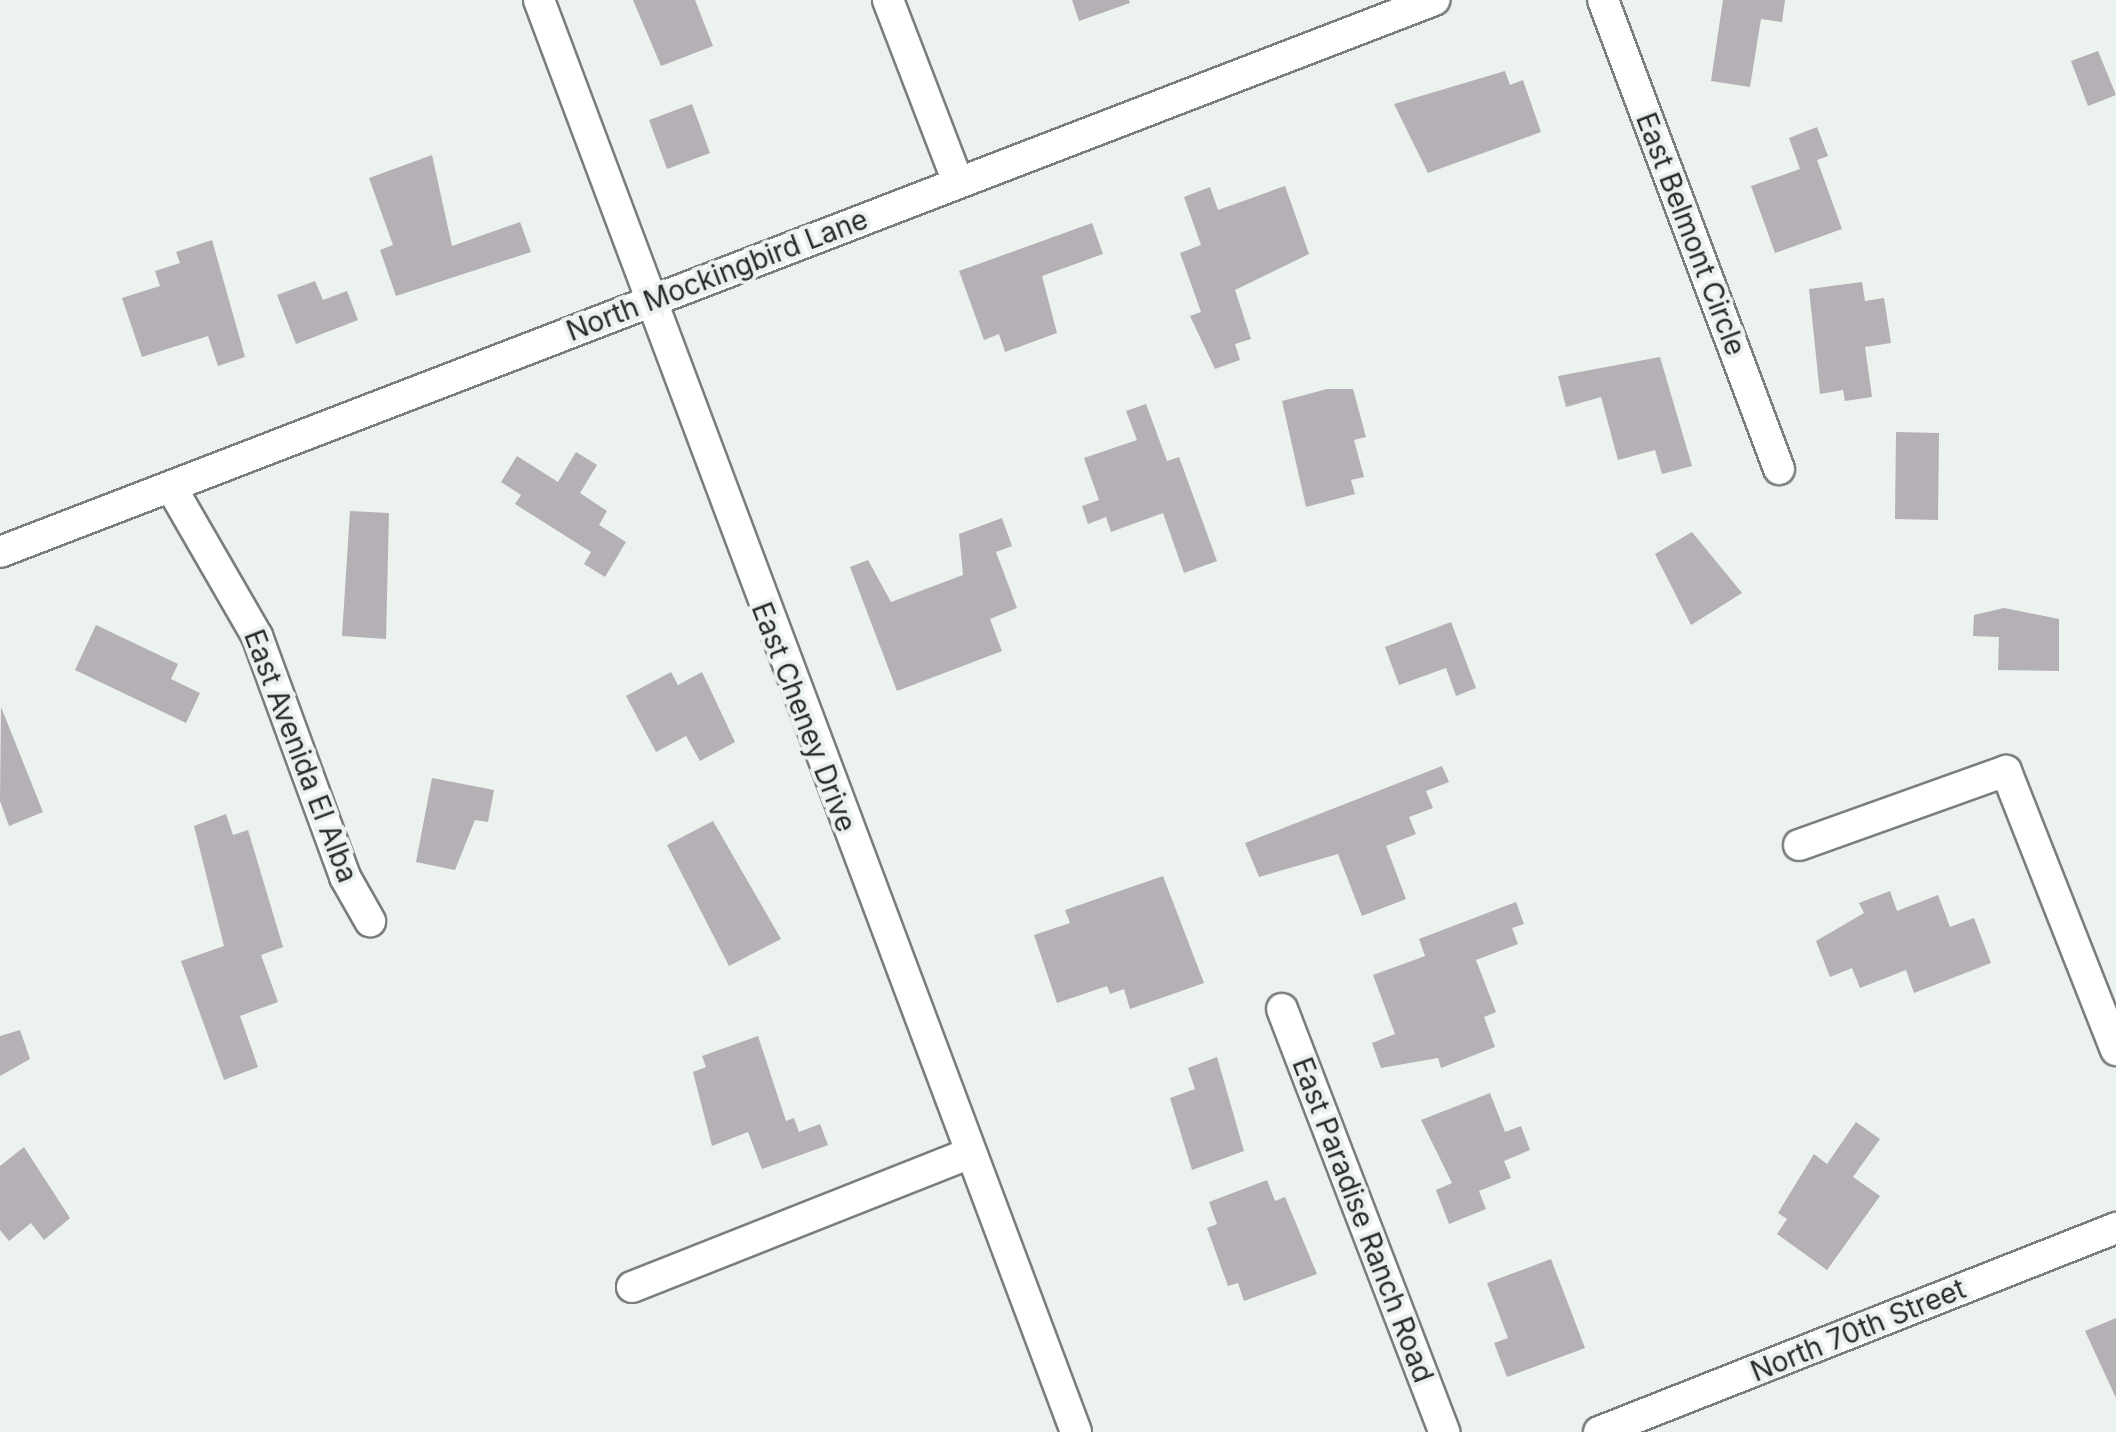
<!DOCTYPE html>
<style>
body{margin:0}
#map{position:relative;width:2116px;height:1432px;overflow:hidden;background:#ecf2ee;font-family:Inter,sans-serif}
div>[style]{position:absolute}
[style*='--x']{left:calc(var(--x)*1px);top:calc(var(--y)*1px);width:calc(var(--w)*1px);rotate:calc(var(--a)*1deg)}
.building>*{inset:0;background:#b4b0b5}
.roads{filter:drop-shadow(2px 0 #7a7f7b) drop-shadow(-2px 0 #7a7f7b) drop-shadow(0 2px #7a7f7b) drop-shadow(0 -2px #7a7f7b)}
.minor>*{height:30px;margin:-15px;padding:0 15px;transform-origin:15px;border-radius:15px;background:#fff}
span{translate:-50% -50%;white-space:nowrap;text-align:center;line-height:1.15;-webkit-text-stroke:8px #ecf2ee;paint-order:stroke}
.street-label{font-size:28px;color:#292b29}
</style>
<div id="map">
<div class="building">
<i style="clip-path:polygon(633px 0,695px 0,713px 46px,661px 66px)"></i>
<i style="clip-path:polygon(1072px 0,1129px 0,1130px 3px,1079px 21px)"></i>
<i style="clip-path:polygon(1723px 0,1785px 0,1782px 22px,1761px 19px,1750px 87px,1711px 81px)"></i>
<i style="clip-path:polygon(2098px 51px,2116px 95px,2088px 106px,2071px 61px)"></i>
<i style="clip-path:polygon(1505px 71px,1510px 85px,1523px 80px,1541px 132px,1428px 173px,1394px 104px)"></i>
<i style="clip-path:polygon(692px 104px,710px 153px,667px 169px,649px 120px)"></i>
<i style="clip-path:polygon(1817px 127px,1828px 156px,1817px 160px,1842px 229px,1775px 253px,1751px 186px,1800px 169px,1789px 138px)"></i>
<i style="clip-path:polygon(432px 155px,452px 246px,520px 222px,531px 252px,396px 296px,380px 250px,393px 245px,369px 178px)"></i>
<i style="clip-path:polygon(1285px 186px,1309px 254px,1235px 290px,1251px 339px,1235px 344px,1240px 360px,1215px 369px,1190px 316px,1201px 312px,1180px 253px,1201px 245px,1184px 197px,1210px 187px,1218px 210px)"></i>
<i style="clip-path:polygon(1092px 223px,1103px 254px,1042px 276px,1057px 333px,1005px 352px,999px 334px,984px 340px,959px 271px)"></i>
<i style="clip-path:polygon(212px 240px,245px 357px,218px 366px,208px 336px,142px 357px,122px 298px,160px 286px,155px 271px,180px 263px,176px 252px)"></i>
<i style="clip-path:polygon(315px 281px,323px 300px,347px 291px,358px 320px,296px 344px,277px 295px)"></i>
<i style="clip-path:polygon(1862px 282px,1865px 301px,1884px 298px,1891px 343px,1865px 347px,1872px 397px,1845px 401px,1843px 390px,1820px 394px,1809px 289px)"></i>
<i style="clip-path:polygon(1660px 357px,1692px 466px,1662px 474px,1655px 450px,1618px 460px,1601px 397px,1566px 407px,1558px 376px)"></i>
<i style="clip-path:polygon(1327px 389px,1353px 389px,1366px 437px,1354px 440px,1364px 477px,1351px 480px,1355px 494px,1306px 507px,1282px 401px)"></i>
<i style="clip-path:polygon(1146px 404px,1167px 461px,1179px 457px,1217px 561px,1184px 573px,1163px 513px,1111px 532px,1106px 517px,1088px 524px,1082px 506px,1099px 500px,1084px 458px,1137px 440px,1126px 411px)"></i>
<i style="clip-path:polygon(1896px 432px,1939px 433px,1938px 520px,1895px 519px)"></i>
<i style="clip-path:polygon(576px 452px,597px 465px,580px 493px,607px 511px,599px 525px,626px 542px,605px 577px,584px 564px,591px 552px,515px 504px,521px 495px,501px 482px,517px 456px,558px 482px)"></i>
<i style="clip-path:polygon(350px 511px,389px 513px,386px 639px,342px 636px)"></i>
<i style="clip-path:polygon(1002px 518px,1012px 546px,996px 552px,1017px 608px,990px 619px,1002px 651px,897px 691px,850px 567px,868px 560px,891px 602px,963px 575px,959px 534px)"></i>
<i style="clip-path:polygon(1692px 532px,1742px 593px,1691px 625px,1655px 554px)"></i>
<i style="clip-path:polygon(2004px 608px,2059px 619px,2059px 671px,1998px 670px,1999px 637px,1973px 636px,1974px 615px)"></i>
<i style="clip-path:polygon(1451px 622px,1476px 688px,1456px 696px,1446px 668px,1399px 685px,1385px 647px)"></i>
<i style="clip-path:polygon(96px 625px,178px 664px,171px 679px,200px 693px,186px 723px,75px 670px)"></i>
<i style="clip-path:polygon(671px 672px,678px 685px,702px 672px,735px 742px,700px 761px,686px 736px,656px 752px,626px 696px)"></i>
<i style="clip-path:polygon(1px 707px,43px 812px,9px 826px,0 801px)"></i>
<i style="clip-path:polygon(1442px 766px,1449px 782px,1426px 791px,1433px 808px,1409px 817px,1416px 834px,1386px 846px,1406px 899px,1362px 916px,1338px 854px,1259px 877px,1245px 843px)"></i>
<i style="clip-path:polygon(432px 778px,494px 790px,488px 822px,475px 820px,455px 870px,416px 862px)"></i>
<i style="clip-path:polygon(226px 814px,233px 835px,248px 830px,283px 947px,261px 955px,278px 1002px,240px 1016px,258px 1067px,224px 1080px,181px 961px,224px 946px,194px 826px)"></i>
<i style="clip-path:polygon(713px 821px,781px 939px,729px 966px,667px 845px)"></i>
<i style="clip-path:polygon(1163px 876px,1204px 983px,1130px 1009px,1124px 989px,1110px 994px,1107px 986px,1057px 1003px,1034px 935px,1070px 923px,1065px 910px)"></i>
<i style="clip-path:polygon(1890px 891px,1897px 911px,1938px 895px,1950px 927px,1974px 918px,1991px 963px,1914px 993px,1906px 970px,1860px 988px,1852px 968px,1830px 977px,1816px 941px,1864px 913px,1859px 903px)"></i>
<i style="clip-path:polygon(1516px 902px,1524px 924px,1512px 928px,1518px 944px,1476px 960px,1496px 1012px,1484px 1017px,1495px 1047px,1441px 1068px,1438px 1058px,1381px 1068px,1372px 1043px,1395px 1034px,1373px 975px,1425px 956px,1419px 939px)"></i>
<i style="clip-path:polygon(20px 1030px,30px 1059px,0 1076px,0 1036px)"></i>
<i style="clip-path:polygon(758px 1036px,786px 1121px,794px 1118px,799px 1132px,820px 1124px,828px 1145px,762px 1169px,748px 1132px,712px 1146px,693px 1072px,706px 1067px,702px 1056px)"></i>
<i style="clip-path:polygon(1217px 1057px,1244px 1151px,1192px 1170px,1170px 1098px,1195px 1089px,1188px 1068px)"></i>
<i style="clip-path:polygon(1490px 1093px,1505px 1132px,1521px 1126px,1530px 1150px,1504px 1161px,1511px 1178px,1479px 1191px,1486px 1209px,1449px 1224px,1436px 1190px,1452px 1183px,1421px 1120px)"></i>
<i style="clip-path:polygon(1856px 1122px,1880px 1139px,1853px 1177px,1880px 1196px,1827px 1270px,1777px 1234px,1787px 1219px,1778px 1213px,1814px 1154px,1827px 1164px)"></i>
<i style="clip-path:polygon(24px 1147px,70px 1218px,44px 1240px,31px 1223px,9px 1241px,0 1230px,0 1166px)"></i>
<i style="clip-path:polygon(1267px 1180px,1275px 1201px,1285px 1197px,1317px 1274px,1244px 1301px,1238px 1283px,1228px 1286px,1207px 1228px,1217px 1224px,1209px 1202px)"></i>
<i style="clip-path:polygon(1551px 1259px,1585px 1348px,1507px 1377px,1494px 1343px,1508px 1338px,1487px 1283px)"></i>
<i style="clip-path:polygon(2116px 1318px,2116px 1398px,2085px 1331px)"></i>
</div>
<div class="roads">
<div class="minor">
<i style="--x:539;--y:0;--w:1529;--a:69.44"></i>
<i style="--x:888;--y:0;--w:195;--a:69"></i>
<i style="--x:1603;--y:0;--w:501;--a:69.43"></i>
<i style="--x:171;--y:487;--w:172;--a:60"></i>
<i style="--x:257;--y:636;--w:257;--a:69.9"></i>
<i style="--x:345;--y:877;--w:51;--a:60.4"></i>
<i style="--x:0;--y:552;--w:1537;--a:-21.05"></i>
<i style="--x:1799;--y:845;--w:220;--a:-19.7"></i>
<i style="--x:2006;--y:771;--w:300;--a:68.5"></i>
<i style="--x:1282;--y:1009;--w:453;--a:69"></i>
<i style="--x:632;--y:1287;--w:364;--a:-21.6"></i>
<i style="--x:1599;--y:1432;--w:556;--a:-21.53"></i>
</div>
</div>
<div class="street-label">
<span style="left:1691px;top:234px;rotate:69deg">East Belmont Circle</span>
<span style="left:717px;top:275px;rotate:-21deg">North Mockingbird Lane</span>
<span style="left:804px;top:717px;rotate:69deg">East Cheney Drive</span>
<span style="left:301px;top:756px;rotate:69deg">East Avenida El Alba</span>
<span style="left:1363px;top:1220px;rotate:69deg">East Paradise Ranch Road</span>
<span style="left:1858px;top:1330px;rotate:-22deg">North 70th Street</span>
</div>
</div>
